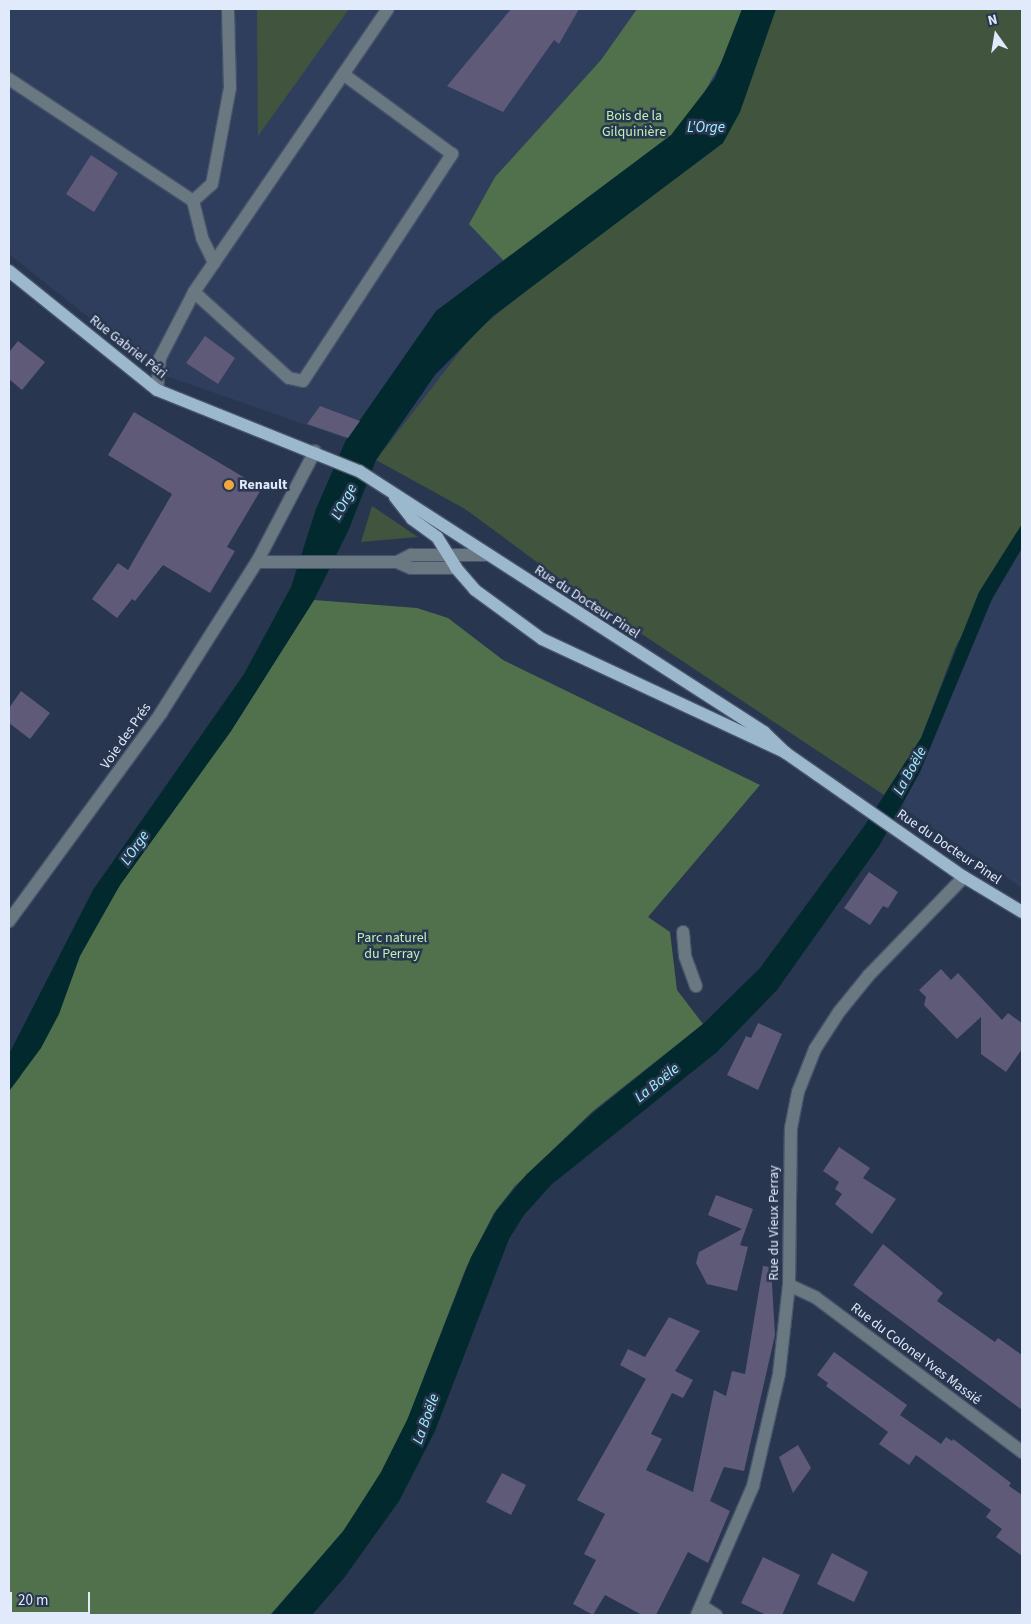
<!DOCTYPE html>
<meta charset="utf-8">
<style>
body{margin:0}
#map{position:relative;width:1031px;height:1624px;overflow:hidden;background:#29364f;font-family:"Source Sans 3",sans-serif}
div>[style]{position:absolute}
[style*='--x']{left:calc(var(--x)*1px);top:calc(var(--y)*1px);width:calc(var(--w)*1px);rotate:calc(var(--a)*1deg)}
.built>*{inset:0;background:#303e5d}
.green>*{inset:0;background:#41553e}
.forest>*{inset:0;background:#50714b}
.water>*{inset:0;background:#02292d}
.building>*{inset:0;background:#5e5a78}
.roads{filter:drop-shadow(1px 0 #46536a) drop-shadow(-1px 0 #46536a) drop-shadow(0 1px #46536a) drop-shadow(0 -1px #46536a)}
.minor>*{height:12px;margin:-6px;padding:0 6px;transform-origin:6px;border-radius:6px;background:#6a7881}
.major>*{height:12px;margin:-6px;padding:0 6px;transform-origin:6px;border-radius:6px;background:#9cb8cc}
.dots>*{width:14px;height:14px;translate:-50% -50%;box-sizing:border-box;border:2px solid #29364f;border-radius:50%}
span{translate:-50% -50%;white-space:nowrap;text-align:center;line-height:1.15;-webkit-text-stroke:5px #29364f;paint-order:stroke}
.park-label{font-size:14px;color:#bdf2b3}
.street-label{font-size:14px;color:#e1eafa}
.poi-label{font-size:14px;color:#e1eafa;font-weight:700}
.left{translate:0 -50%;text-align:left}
.water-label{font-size:15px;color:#a3f4fd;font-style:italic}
.frame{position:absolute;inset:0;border:10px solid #e1eafa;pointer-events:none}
.north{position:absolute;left:971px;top:10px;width:50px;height:50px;-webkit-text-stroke:4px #29364f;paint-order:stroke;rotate:347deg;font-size:14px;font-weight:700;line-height:20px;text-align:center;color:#e1eafa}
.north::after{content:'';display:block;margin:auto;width:18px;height:22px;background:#e1eafa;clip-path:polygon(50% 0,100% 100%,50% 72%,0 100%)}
.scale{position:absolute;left:10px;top:1592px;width:80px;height:22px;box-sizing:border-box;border:2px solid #e1eafa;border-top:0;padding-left:6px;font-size:15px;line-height:18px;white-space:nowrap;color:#e1eafa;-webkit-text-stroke:4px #29364f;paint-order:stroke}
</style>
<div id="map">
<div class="built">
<i style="clip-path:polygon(9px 9px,776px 9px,714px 149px,537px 282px,475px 332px,376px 460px,347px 439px,160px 374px,9px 254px)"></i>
<i style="clip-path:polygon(1022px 548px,1022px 888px,902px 807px,992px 599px)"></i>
</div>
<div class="green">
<i style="clip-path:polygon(257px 9px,349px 9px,258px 136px)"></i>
<i style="clip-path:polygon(776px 9px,1022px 9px,1022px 525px,955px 648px,921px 738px,884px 795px,571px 587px,465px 509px,376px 460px,475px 332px,537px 282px,714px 149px)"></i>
<i style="clip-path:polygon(372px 506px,418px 537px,361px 542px)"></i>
</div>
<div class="forest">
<i style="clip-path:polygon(637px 9px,742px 9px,730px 47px,700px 100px,714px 149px,537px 282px,504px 261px,469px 224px,495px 177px,601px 60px)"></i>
<i style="clip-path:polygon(314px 600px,417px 608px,448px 618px,503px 660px,760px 785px,648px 917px,670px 932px,677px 990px,703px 1024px,593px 1111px,515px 1186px,494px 1213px,466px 1268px,405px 1426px,379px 1477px,342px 1533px,270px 1615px,9px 1615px,9px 1091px,20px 1077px,92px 931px,120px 885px,231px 731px)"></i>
</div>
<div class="water">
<i style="clip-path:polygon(742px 9px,776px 9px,740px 112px,723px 143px,493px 316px,435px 375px,376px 460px,349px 529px,314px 600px,231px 731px,120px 885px,80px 956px,59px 1014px,41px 1048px,9px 1091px,9px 1054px,93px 890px,244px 674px,291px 587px,316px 509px,346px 440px,436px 311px,671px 135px,715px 78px)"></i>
<i style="clip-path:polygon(1022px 524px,1022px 548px,992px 599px,920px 772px,879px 846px,777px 990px,717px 1052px,551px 1185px,524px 1215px,509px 1239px,435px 1431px,399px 1501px,344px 1578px,312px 1615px,271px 1615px,344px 1530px,381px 1472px,408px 1418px,471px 1257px,497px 1210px,527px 1174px,593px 1113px,703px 1024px,760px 968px,865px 825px,921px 738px,979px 592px)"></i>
</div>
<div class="building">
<i style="clip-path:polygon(511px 9px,579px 9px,559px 44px,554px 40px,503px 112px,447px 86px)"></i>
<i style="clip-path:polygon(91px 155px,118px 173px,94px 212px,66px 194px)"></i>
<i style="clip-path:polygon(205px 336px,235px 358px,218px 384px,186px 363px)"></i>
<i style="clip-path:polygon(18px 341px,45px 362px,22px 390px,9px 379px,9px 352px)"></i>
<i style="clip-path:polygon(320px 406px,360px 421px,348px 438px,307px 424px)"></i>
<i style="clip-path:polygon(134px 412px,262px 488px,227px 547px,235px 551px,210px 593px,163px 565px,135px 601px,132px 599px,117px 618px,92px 599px,118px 563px,128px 570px,172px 494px,108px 455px)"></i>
<i style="clip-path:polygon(21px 691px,50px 713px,30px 739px,9px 723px,9px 708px)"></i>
<i style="clip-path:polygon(869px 872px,898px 892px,888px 908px,883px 906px,870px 925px,844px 908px)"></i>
<i style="clip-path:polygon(941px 969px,951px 980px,958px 973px,1002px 1020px,1008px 1013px,1022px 1023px,1022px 1049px,1006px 1072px,981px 1054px,981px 1017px,957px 1039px,924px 1005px,926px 997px,919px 990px)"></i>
<i style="clip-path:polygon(758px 1023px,782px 1034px,758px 1090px,727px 1075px,746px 1036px,751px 1038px)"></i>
<i style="clip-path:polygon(839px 1147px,870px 1168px,863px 1178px,896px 1199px,872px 1234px,835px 1204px,842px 1194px,835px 1189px,839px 1182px,823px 1171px)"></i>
<i style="clip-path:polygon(716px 1195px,753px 1209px,740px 1245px,748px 1247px,737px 1291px,707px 1284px,696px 1263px,699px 1252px,742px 1229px,708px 1215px)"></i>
<i style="clip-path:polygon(883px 1244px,943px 1293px,937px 1301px,995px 1342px,998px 1338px,1022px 1355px,1022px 1410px,853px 1285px)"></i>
<i style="clip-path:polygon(763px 1266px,771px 1267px,775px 1335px,744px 1471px,724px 1467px,710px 1501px,730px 1511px,708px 1563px,688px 1552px,656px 1615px,642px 1615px,605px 1595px,593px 1615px,573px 1604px,596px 1560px,584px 1554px,605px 1514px,577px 1500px,646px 1379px,620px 1365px,628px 1349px,645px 1357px,669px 1317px,700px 1331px,675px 1371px,693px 1380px,683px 1398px,672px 1393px,651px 1434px,662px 1439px,646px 1470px,693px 1492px,714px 1390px,726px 1396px,732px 1371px,745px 1374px)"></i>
<i style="clip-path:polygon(834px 1352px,907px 1405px,900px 1415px,941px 1444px,946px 1437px,952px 1441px,953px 1439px,1011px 1483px,1009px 1486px,1022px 1495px,1022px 1556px,996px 1537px,1002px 1529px,986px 1517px,991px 1510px,916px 1455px,909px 1465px,879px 1444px,888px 1432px,826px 1386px,828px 1383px,817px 1375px)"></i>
<i style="clip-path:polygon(798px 1445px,811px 1468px,793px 1493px,779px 1457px)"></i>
<i style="clip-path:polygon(502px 1473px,526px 1485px,511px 1515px,486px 1502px)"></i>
<i style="clip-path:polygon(832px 1553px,868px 1572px,854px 1602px,817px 1584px)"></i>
<i style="clip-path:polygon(763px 1557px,800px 1575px,782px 1615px,766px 1615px,741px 1603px)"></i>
</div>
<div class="roads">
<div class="minor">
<i style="--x:9;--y:79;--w:221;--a:33.5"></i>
<i style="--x:193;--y:201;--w:25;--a:-42"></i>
<i style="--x:212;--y:184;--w:98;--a:-79.4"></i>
<i style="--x:230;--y:88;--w:79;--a:-91.5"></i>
<i style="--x:193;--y:201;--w:38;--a:76"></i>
<i style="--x:202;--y:238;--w:28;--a:64"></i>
<i style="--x:194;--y:292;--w:128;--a:42.2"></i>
<i style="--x:289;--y:378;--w:14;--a:12"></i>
<i style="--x:303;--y:381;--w:272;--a:-56.7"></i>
<i style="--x:452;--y:154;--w:135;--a:-143.7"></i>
<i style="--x:157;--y:390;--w:32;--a:-85"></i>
<i style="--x:160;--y:358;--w:74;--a:-62.7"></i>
<i style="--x:194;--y:292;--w:343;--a:-55.6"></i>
<i style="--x:257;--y:562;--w:140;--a:0"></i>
<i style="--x:397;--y:562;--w:15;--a:23"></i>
<i style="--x:411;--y:568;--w:45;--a:0"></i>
<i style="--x:397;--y:562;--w:16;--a:-27"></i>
<i style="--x:411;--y:555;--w:78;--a:0"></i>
<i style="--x:9;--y:921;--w:258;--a:-53.8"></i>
<i style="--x:161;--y:713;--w:179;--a:-57.6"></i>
<i style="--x:257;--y:562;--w:125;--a:-62.4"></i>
<i style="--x:683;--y:932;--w:24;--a:85"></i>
<i style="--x:685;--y:956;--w:32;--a:70"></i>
<i style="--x:789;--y:1285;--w:29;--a:25"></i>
<i style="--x:815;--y:1297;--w:259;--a:36.8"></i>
<i style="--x:702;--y:1606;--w:17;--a:33"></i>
<i style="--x:697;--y:1615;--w:141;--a:-66.5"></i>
<i style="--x:753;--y:1486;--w:115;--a:-76.9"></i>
<i style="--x:779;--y:1374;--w:90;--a:-83.6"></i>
<i style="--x:789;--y:1285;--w:157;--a:-89.3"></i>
<i style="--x:791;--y:1128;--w:37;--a:-79"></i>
<i style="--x:798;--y:1092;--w:46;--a:-68.4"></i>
<i style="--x:815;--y:1049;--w:44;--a:-57"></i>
<i style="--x:839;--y:1012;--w:48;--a:-51"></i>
<i style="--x:869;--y:975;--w:136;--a:-45.9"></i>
</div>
<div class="major">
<i style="--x:9;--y:271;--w:190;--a:38.8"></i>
<i style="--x:157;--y:390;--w:218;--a:21.9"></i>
<i style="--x:359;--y:471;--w:482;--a:32.8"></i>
<i style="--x:764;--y:732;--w:30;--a:44"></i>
<i style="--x:395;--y:497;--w:28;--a:52"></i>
<i style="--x:412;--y:519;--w:31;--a:36"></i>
<i style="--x:437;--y:537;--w:36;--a:58"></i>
<i style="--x:456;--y:568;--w:29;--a:49"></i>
<i style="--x:475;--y:590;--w:83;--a:36.2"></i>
<i style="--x:542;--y:639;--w:269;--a:25"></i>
<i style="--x:786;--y:753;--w:217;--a:34.9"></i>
<i style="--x:964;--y:877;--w:68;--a:31.1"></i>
</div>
</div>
<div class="dots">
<i style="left:229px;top:485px;background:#efa73e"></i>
</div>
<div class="park-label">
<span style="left:634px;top:124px">Bois de la<br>Gilquinière</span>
<span style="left:392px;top:946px">Parc naturel<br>du Perray</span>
</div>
<div class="street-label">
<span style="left:128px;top:347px;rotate:38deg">Rue Gabriel Péri</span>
<span style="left:587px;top:602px;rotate:33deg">Rue du Docteur Pinel</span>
<span style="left:126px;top:736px;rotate:-55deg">Voie des Prés</span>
<span style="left:949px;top:847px;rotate:34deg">Rue du Docteur Pinel</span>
<span style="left:774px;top:1223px;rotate:-90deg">Rue du Vieux Perray</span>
<span style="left:916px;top:1354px;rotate:37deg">Rue du Colonel Yves Massié</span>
</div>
<div class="poi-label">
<span class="left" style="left:239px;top:485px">Renault</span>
</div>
<div class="water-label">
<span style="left:706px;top:128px">L'Orge</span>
<span style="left:344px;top:502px;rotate:-62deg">L'Orge</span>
<span style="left:910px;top:771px;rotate:-61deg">La Boële</span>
<span style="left:135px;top:848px;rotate:-55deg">L'Orge</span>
<span style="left:657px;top:1083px;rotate:-39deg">La Boële</span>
<span style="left:426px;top:1419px;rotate:-70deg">La Boële</span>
</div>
<div class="frame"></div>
<div class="north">N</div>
<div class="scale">20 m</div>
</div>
